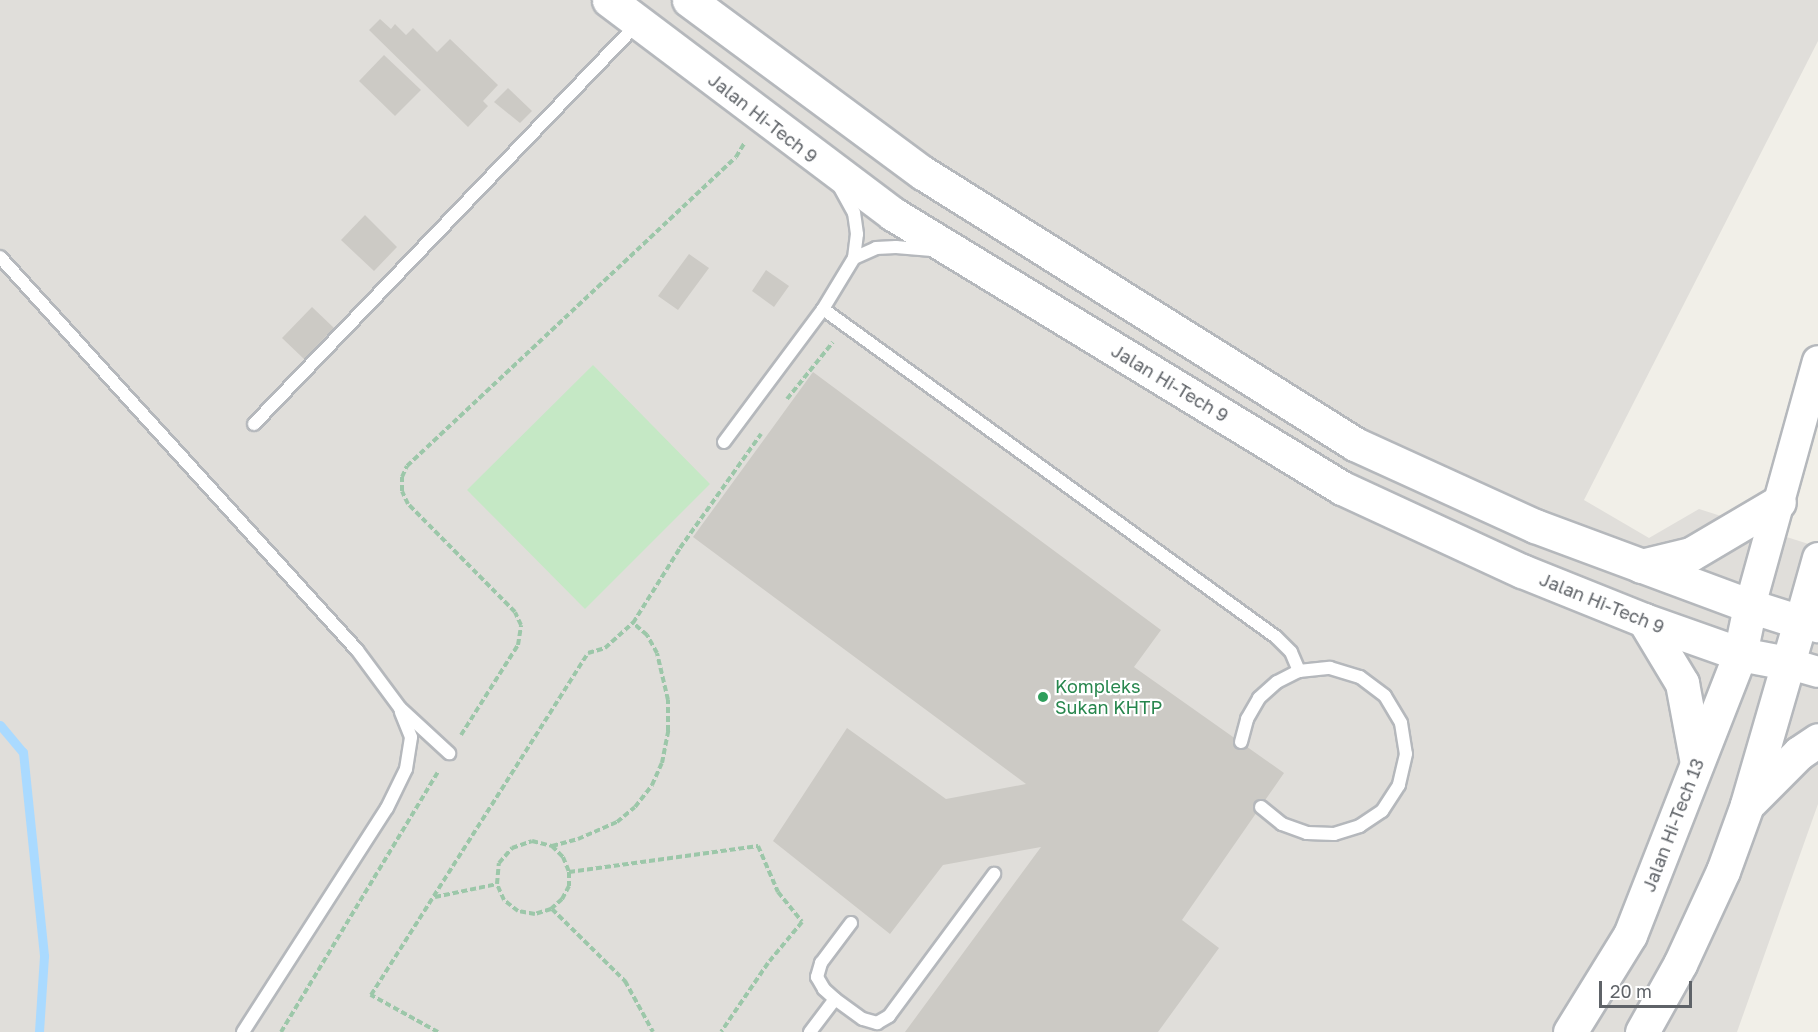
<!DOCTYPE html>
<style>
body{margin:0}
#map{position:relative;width:1818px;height:1032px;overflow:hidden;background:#f1efe8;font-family:"Golos Text",sans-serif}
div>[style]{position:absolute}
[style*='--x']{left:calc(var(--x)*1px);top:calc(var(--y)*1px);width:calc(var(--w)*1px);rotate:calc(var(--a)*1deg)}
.industrial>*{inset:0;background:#e0deda}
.green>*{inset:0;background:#c5e8c5}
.stream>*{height:9px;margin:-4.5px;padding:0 4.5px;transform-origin:4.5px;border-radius:4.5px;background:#aadaff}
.building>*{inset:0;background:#cccac5}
.path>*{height:4px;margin-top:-2px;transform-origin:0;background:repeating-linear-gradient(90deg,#9cc7a9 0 6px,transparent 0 9px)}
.roads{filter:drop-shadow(2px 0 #b5b8bc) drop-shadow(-2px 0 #b5b8bc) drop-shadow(0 2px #b5b8bc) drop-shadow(0 -2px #b5b8bc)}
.service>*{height:12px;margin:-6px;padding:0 6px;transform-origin:6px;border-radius:6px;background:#fff}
.tertiary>*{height:30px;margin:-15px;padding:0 15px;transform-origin:15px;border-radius:15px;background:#fff}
.secondary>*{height:33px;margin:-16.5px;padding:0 16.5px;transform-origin:16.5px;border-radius:16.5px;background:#fff}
.dots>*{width:16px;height:16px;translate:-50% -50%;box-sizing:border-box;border:3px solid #fff;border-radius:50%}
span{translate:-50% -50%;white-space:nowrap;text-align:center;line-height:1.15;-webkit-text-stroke:4.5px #fff;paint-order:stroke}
.street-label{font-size:18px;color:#5f6368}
.leisure-label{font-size:18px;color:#27864d}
.left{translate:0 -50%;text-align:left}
.scale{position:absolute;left:1599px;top:981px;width:93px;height:27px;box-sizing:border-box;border:3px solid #5f6368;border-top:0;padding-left:8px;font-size:18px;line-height:21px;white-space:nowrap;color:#5f6368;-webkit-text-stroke:4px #fff;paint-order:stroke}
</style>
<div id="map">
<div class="industrial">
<i style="clip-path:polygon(0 0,1818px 0,1818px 41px,1584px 500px,1649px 538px,1699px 509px,1818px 547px,1818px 804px,1737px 1032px,0 1032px)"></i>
</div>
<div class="green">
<i style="clip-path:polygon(593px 365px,710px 484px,585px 609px,467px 490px)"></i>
</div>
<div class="stream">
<i style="--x:0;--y:725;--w:35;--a:50"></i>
<i style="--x:23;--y:752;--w:205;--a:84.1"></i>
<i style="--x:44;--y:956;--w:76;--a:93.8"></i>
</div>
<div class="building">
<i style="clip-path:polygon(380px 19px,391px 29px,395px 24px,406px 35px,413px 28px,437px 52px,450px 39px,498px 85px,483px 101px,488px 106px,468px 127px,369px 30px)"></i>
<i style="clip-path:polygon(384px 55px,421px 90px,395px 116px,359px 81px)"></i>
<i style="clip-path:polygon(508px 88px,532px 111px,520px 123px,494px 102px)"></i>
<i style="clip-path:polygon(365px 215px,397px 247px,374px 271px,341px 240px)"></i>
<i style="clip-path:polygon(689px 254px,709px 268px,678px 310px,658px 296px)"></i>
<i style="clip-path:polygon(766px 270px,789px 286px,774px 307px,752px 291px)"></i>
<i style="clip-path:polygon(312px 307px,334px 328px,304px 359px,282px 338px)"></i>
<i style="clip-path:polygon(813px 372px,1161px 630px,1134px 667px,1284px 773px,1182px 920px,1219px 948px,1158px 1032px,905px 1032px,1041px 847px,943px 865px,890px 934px,773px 841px,847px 728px,946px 799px,1026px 784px,693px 537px)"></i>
</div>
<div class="path">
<i style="--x:787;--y:399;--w:73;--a:-51.1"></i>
<i style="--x:461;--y:735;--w:107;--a:-57.7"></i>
<i style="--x:518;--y:645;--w:20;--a:-81"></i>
<i style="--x:521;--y:625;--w:14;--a:-115"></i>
<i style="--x:515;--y:612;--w:152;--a:-134.7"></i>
<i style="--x:408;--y:504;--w:14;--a:-115"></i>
<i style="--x:402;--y:491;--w:14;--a:-90"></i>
<i style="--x:402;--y:477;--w:12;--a:-66"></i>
<i style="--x:407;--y:466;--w:451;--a:-43.2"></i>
<i style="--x:736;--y:157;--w:17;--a:-59"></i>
<i style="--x:552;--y:846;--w:16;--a:45"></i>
<i style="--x:563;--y:857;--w:16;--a:68"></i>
<i style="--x:569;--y:872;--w:14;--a:90"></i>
<i style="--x:569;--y:886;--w:15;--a:118"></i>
<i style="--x:562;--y:899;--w:15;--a:138"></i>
<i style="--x:551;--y:909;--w:17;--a:163"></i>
<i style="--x:535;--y:914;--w:17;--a:-170"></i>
<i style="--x:518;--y:911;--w:18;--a:-142"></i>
<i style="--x:504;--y:900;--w:17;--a:-114"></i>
<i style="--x:497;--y:884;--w:21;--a:-85"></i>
<i style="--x:499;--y:863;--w:20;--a:-49"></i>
<i style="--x:512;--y:848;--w:21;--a:-19"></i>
<i style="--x:532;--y:841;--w:21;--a:14"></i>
<i style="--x:552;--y:846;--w:27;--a:-15"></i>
<i style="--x:578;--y:839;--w:43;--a:-23.6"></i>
<i style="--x:617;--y:822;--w:23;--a:-40"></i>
<i style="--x:635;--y:807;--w:28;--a:-52"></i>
<i style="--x:652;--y:785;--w:24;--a:-66"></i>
<i style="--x:662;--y:763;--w:33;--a:-79"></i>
<i style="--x:668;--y:731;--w:31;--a:-90"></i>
<i style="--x:668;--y:700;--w:48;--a:-103.2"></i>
<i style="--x:657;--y:653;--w:21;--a:-119"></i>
<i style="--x:647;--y:635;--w:18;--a:-139"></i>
<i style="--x:569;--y:872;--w:191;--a:-7.8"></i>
<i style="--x:758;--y:846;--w:50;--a:66.5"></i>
<i style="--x:778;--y:892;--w:38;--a:51"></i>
<i style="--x:802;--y:922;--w:53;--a:129.7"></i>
<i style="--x:768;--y:963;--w:83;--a:124.3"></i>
<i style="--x:435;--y:897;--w:63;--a:-11.8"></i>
<i style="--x:552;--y:909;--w:103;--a:44.6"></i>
<i style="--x:625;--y:981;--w:58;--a:61.2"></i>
<i style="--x:281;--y:1032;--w:304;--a:-58.9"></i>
<i style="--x:438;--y:1032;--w:77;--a:-151.1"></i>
<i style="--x:371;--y:995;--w:405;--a:-57.6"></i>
<i style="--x:588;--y:653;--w:18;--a:-16"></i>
<i style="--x:605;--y:648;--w:38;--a:-42"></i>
<i style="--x:633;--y:623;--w:89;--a:-57.9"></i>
<i style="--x:680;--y:548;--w:140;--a:-54.6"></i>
</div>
<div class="roads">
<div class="service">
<i style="--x:0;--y:257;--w:531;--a:47.75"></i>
<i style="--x:357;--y:650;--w:72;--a:53.4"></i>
<i style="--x:400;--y:708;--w:67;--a:42.6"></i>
<i style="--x:854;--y:258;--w:24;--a:-24"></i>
<i style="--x:876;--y:248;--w:20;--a:-3"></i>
<i style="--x:896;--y:247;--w:36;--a:5"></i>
<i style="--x:823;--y:309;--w:559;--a:35.91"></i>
<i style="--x:1276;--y:637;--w:21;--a:45"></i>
<i style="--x:1291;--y:652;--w:21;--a:67"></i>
<i style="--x:254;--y:424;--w:554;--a:-46.24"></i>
<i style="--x:724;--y:442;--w:166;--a:-53.3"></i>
<i style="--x:823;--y:309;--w:60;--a:-58.7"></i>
<i style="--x:854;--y:258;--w:24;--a:-83"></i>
<i style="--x:857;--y:234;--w:21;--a:-98"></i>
<i style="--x:854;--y:213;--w:31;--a:-119"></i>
<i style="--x:1241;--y:742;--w:24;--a:-75"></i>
<i style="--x:1247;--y:719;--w:24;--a:-60"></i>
<i style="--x:1259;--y:698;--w:24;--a:-42"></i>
<i style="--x:1277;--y:682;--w:25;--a:-27"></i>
<i style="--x:1299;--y:671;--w:31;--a:-6"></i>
<i style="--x:1330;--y:668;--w:31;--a:17"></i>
<i style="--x:1360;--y:677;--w:31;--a:37"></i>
<i style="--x:1385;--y:696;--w:31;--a:59"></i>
<i style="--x:1401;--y:723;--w:31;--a:81"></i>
<i style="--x:1406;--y:754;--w:32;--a:103"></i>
<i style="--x:1399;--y:785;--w:31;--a:123"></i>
<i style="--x:1382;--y:811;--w:27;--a:146"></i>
<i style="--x:1360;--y:826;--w:27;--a:163"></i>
<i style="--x:1334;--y:834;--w:27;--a:-178"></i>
<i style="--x:1307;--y:833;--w:27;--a:-160"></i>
<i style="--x:1282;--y:824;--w:27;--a:-141"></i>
<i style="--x:835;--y:999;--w:15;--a:-138"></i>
<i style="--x:824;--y:989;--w:14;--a:-120"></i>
<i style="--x:817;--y:977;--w:15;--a:-74"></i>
<i style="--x:821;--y:963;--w:50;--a:-53.1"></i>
<i style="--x:243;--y:1032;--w:266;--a:-57.3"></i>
<i style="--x:387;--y:808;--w:43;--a:-64"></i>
<i style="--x:406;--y:769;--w:32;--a:-81"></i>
<i style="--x:411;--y:737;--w:27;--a:-112"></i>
<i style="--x:810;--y:1032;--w:41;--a:-52.9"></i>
<i style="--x:835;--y:999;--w:34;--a:36"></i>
<i style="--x:863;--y:1019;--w:15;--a:16"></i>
<i style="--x:877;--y:1023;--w:14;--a:-30"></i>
<i style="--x:889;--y:1016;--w:177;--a:-53.5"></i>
</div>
<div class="tertiary">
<i style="--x:1818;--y:558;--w:66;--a:105.7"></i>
<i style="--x:1800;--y:622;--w:19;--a:16"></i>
<i style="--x:1750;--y:606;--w:254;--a:-74.5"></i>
<i style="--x:1787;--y:663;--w:32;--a:16"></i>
</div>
<div class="secondary">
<i style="--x:609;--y:0;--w:356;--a:37"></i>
<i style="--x:893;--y:214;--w:526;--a:31.39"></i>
<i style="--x:1342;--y:488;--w:198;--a:24.8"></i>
<i style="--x:1522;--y:571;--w:131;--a:21.9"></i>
<i style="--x:1644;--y:620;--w:102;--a:19.5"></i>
<i style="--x:1740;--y:654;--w:48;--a:10.8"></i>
<i style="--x:689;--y:0;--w:291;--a:36.5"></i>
<i style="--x:923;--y:173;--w:510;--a:32.1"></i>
<i style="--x:1355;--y:444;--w:198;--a:24.5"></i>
<i style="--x:1535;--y:526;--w:229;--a:20.4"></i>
<i style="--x:1750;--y:606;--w:52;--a:17.7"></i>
<i style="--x:1800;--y:622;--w:191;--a:106.2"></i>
<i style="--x:1747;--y:805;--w:70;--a:110"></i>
<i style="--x:1723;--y:871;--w:102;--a:114.8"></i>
<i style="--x:1680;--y:964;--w:78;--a:119.2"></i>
<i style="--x:1641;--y:566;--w:51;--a:-13.5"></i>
<i style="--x:1691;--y:554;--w:102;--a:-30.6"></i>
<i style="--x:1644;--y:620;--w:74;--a:58.9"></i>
<i style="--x:1682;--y:683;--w:81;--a:79.4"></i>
<i style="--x:1751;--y:801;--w:68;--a:-45"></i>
<i style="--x:1799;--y:753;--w:23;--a:-34"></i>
<i style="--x:1570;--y:1032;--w:114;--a:-58.3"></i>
<i style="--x:1630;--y:935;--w:302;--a:-68.6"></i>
<i style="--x:1740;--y:654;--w:49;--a:-78.2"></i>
</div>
</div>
<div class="dots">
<i style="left:1043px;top:697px;background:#2e9e5b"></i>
</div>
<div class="street-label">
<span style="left:763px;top:118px;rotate:38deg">Jalan Hi-Tech 9</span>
<span style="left:1170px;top:383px;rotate:31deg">Jalan Hi-Tech 9</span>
<span style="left:1602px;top:603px;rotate:22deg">Jalan Hi-Tech 9</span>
<span style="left:1673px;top:825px;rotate:-69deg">Jalan Hi-Tech 13</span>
</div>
<div class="leisure-label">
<span class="left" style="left:1055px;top:697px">Kompleks<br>Sukan KHTP</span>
</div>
<div class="scale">20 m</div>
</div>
